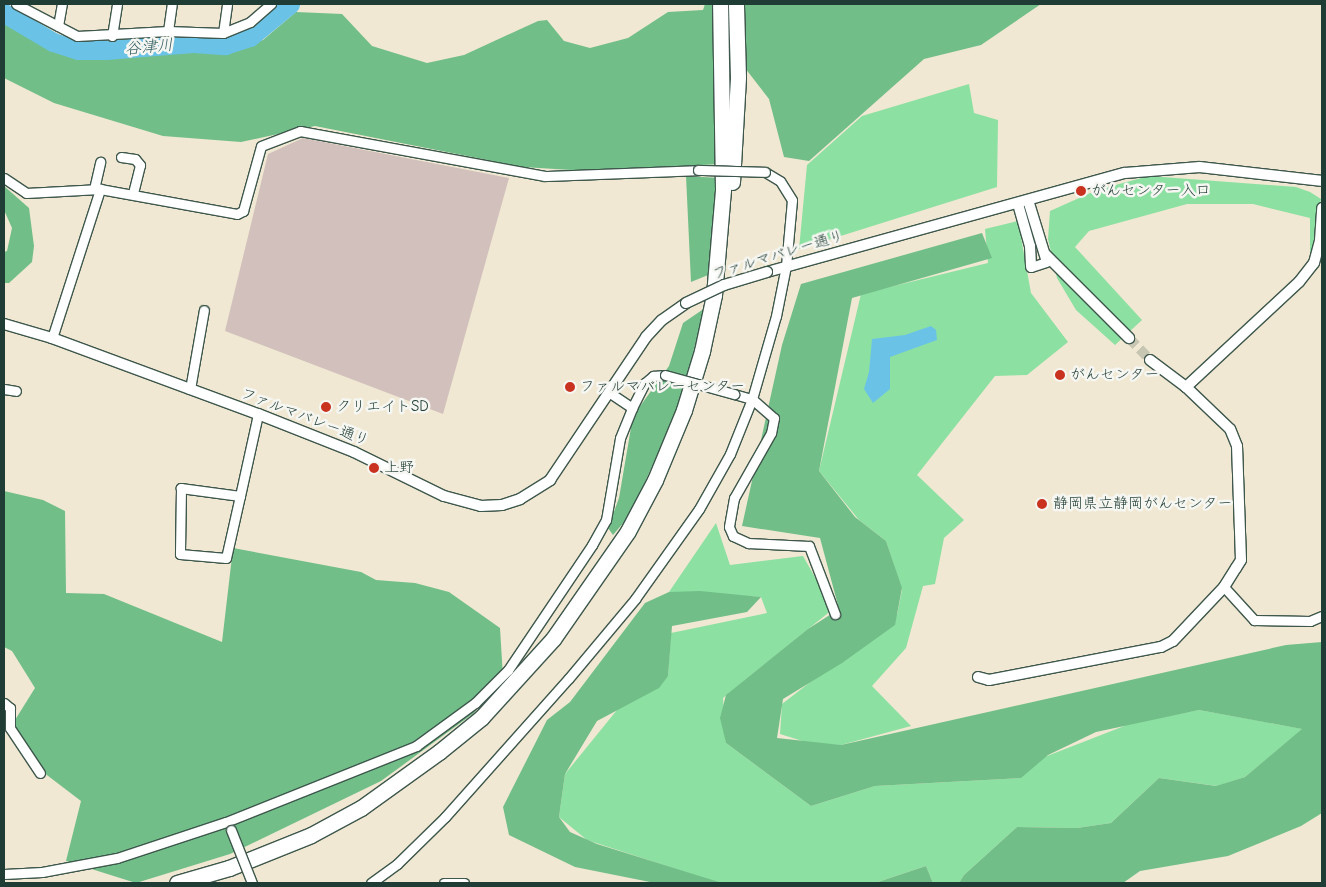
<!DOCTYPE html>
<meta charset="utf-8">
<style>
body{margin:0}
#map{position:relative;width:1326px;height:887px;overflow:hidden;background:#f0e8d2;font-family:"Comic Neue","Klee One",sans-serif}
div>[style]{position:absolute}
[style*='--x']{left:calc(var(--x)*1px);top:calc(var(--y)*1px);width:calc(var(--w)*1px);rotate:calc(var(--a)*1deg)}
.industrial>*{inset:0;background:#d1c0bc}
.green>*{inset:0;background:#8ce0a2}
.forest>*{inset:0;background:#71be88}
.water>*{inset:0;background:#6ac3e7}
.river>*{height:19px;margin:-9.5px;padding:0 9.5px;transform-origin:9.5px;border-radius:9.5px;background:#6ac3e7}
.tertiary-tunnel>*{height:10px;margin-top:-5px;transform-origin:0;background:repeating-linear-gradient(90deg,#c6c6b2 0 10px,transparent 0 15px)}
.roads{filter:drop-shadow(1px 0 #3e574c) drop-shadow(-1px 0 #3e574c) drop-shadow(0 1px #3e574c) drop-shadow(0 -1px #3e574c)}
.minor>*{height:9px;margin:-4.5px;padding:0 4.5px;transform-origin:4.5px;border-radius:4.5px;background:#fff}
.tertiary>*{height:10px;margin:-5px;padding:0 5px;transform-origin:5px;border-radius:5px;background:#fff}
.motorway>*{height:15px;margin:-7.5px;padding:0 7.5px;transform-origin:7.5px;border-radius:7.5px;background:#fff}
.bridges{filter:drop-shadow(1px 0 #3e574c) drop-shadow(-1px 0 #3e574c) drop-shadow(0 1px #3e574c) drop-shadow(0 -1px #3e574c)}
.minor-bridge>*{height:9px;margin:-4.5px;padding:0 4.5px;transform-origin:4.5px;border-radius:4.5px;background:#fff}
.tertiary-bridge>*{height:10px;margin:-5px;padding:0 5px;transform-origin:5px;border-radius:5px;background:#fff}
.dots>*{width:14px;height:14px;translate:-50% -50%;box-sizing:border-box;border:2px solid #f6f6f2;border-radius:50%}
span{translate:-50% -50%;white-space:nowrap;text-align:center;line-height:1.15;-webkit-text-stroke:5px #f6f6f2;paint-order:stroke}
.poi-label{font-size:15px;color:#1f3d34}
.left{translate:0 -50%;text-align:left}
.street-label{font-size:15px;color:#1f3d34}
.water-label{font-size:16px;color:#325e61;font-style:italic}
.frame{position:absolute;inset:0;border:5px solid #1f3d34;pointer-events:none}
</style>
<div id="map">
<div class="industrial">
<i style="clip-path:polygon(303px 138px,509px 178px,443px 414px,225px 331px,268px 154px)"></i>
</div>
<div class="green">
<i style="clip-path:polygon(969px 84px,974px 113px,998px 120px,997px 187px,799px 249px,807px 165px,862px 116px)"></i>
<i style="clip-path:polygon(1149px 176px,1296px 187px,1310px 192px,1321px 199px,1310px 261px,1310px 218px,1253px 204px,1187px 204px,1089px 231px,1075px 247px,1142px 320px,1115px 345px,1076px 310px,1057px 278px,1048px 239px,1050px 211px,1097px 190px)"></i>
<i style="clip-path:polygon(1018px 221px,1031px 293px,1068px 342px,1027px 375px,995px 376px,917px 475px,964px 520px,944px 538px,935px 584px,923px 586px,906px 648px,872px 686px,911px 726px,841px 745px,812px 744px,780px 734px,782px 704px,897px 615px,902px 590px,886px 541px,859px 520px,819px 471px,861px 294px,988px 263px,985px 229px)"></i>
<i style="clip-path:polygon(716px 523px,730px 565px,803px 556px,833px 609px,723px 698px,726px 743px,811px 806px,875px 786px,1021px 778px,1029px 763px,1132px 723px,1199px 710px,1303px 729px,1245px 777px,1217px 786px,1159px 778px,1111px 823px,1077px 828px,1017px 827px,964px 875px,959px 883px,933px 883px,926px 866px,875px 883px,719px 883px,587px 840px,559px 817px,565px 774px,617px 710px,668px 676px,671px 633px,767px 613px,761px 597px,669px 592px)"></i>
</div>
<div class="forest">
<i style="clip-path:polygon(705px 4px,1041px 4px,981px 45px,924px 59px,809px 161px,784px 157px,769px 99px,745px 68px,716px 73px,718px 164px,603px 172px,523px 167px,315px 126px,241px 142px,163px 136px,54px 103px,4px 78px,4px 14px,70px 55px,227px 50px,263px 40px,296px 12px,342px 14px,372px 46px,427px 63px,464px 55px,538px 21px,547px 20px,564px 41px,590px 48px,628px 38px,668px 12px,703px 10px)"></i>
<i style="clip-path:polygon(686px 176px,720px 178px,713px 273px,691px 282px)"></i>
<i style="clip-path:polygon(4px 186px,29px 208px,34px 246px,32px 262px,9px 283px,4px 283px,4px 252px,7px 251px,12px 228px,4px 210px)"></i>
<i style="clip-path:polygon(982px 233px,992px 258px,852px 298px,819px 471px,855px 517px,886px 541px,902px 588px,895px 625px,842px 663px,783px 699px,777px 738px,841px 745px,1286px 645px,1322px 642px,1322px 813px,1301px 826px,1228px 856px,1140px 871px,1123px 883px,959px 883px,964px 875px,1017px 827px,1077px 828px,1111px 823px,1159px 778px,1216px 786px,1245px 777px,1302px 729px,1199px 710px,1096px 732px,1048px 755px,1021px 778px,875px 786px,811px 806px,726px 743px,720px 718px,726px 695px,808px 629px,839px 609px,820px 538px,742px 526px,782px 345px,801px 284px)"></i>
<i style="clip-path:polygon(705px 308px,678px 409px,630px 515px,613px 535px,608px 528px,619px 498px,633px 416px,669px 366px,683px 323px)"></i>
<i style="clip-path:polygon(4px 491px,43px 500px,65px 511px,66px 593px,104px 594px,222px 642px,233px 548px,361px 572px,376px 580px,415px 583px,449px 592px,500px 628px,503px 677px,474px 713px,381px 781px,230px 854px,136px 883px,66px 861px,81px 801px,39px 769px,10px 728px,35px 688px,12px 651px,4px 647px)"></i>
<i style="clip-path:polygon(700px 591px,761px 597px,747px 612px,672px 626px,668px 676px,659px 688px,597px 721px,565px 774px,559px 817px,570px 832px,597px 844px,722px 883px,655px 883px,575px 867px,509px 835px,503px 807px,547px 720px,570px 702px,645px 603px,669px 592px)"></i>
<i style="clip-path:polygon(926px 866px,933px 883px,875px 883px)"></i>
</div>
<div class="water">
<i style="clip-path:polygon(931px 326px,936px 330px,937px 340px,890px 357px,890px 389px,873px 403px,864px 389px,869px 372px,872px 339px,905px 335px)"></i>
</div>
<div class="river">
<i style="--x:4;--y:13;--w:57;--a:30.6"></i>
<i style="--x:53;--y:42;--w:26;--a:18"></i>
<i style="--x:78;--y:50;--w:28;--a:0"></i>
<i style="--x:106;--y:50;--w:87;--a:-4.6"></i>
<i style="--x:193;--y:43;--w:32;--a:4"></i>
<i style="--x:225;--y:45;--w:26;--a:-18"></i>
<i style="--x:250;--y:37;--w:52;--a:-39.5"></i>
</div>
<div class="tertiary-tunnel">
<i style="--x:1129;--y:338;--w:30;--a:46"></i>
</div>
<div class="roads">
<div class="minor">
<i style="--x:16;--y:4;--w:69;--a:27.7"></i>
<i style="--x:77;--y:36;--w:91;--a:-3.1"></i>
<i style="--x:168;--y:31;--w:55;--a:2.1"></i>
<i style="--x:223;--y:33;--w:29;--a:-22"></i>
<i style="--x:250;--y:22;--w:28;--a:-41"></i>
<i style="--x:58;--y:26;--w:22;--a:-80"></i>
<i style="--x:168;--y:31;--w:27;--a:-82"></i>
<i style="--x:223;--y:33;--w:29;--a:-82"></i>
<i style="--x:112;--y:36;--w:32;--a:-81"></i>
<i style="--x:121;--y:157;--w:14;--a:8"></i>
<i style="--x:135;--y:159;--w:8;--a:50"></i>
<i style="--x:140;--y:165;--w:30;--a:104"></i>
<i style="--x:4;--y:178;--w:27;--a:34"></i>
<i style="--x:26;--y:193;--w:74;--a:-3.1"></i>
<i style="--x:94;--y:189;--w:28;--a:-77"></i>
<i style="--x:1031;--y:267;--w:16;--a:-18"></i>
<i style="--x:52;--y:338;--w:157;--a:-72.1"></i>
<i style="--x:100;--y:189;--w:139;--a:10.3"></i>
<i style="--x:237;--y:214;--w:7;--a:-27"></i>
<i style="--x:243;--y:211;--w:67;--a:-74.5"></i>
<i style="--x:261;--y:146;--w:42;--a:-21"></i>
<i style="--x:300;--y:131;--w:249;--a:10.4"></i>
<i style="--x:545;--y:176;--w:153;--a:-2.2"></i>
<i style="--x:4;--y:389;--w:12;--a:9"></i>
<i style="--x:190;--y:389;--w:80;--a:-80"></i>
<i style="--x:610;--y:393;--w:27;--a:34"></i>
<i style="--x:734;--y:394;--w:19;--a:16"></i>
<i style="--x:752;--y:399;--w:29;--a:41"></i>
<i style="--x:774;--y:418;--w:15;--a:101"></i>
<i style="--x:771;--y:433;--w:75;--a:119.6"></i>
<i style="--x:734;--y:498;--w:29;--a:100"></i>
<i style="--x:729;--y:527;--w:10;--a:66"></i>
<i style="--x:733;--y:536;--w:17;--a:25"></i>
<i style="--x:748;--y:543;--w:61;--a:2.8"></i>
<i style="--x:809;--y:546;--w:73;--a:69.1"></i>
<i style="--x:240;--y:496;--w:60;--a:-172.3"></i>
<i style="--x:181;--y:488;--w:66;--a:90.9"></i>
<i style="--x:180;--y:554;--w:46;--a:5"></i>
<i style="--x:226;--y:558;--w:64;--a:-77.3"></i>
<i style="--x:240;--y:496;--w:84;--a:-77.6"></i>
<i style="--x:1224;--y:587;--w:45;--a:47.7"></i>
<i style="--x:1254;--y:620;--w:56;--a:1"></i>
<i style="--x:1310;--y:621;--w:13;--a:-23"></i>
<i style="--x:4;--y:703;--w:8;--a:40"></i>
<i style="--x:10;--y:708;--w:20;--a:90"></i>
<i style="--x:10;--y:728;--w:54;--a:56.3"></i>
<i style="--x:4;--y:874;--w:38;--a:-3"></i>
<i style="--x:42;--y:872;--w:76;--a:-10.6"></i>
<i style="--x:117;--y:858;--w:115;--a:-18.3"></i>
<i style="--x:226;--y:822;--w:205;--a:-21.8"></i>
<i style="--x:416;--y:746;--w:73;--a:-36.1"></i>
<i style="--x:475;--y:703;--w:47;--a:-45"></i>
<i style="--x:508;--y:670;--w:151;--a:-56.1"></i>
<i style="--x:592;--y:545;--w:29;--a:-61"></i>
<i style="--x:606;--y:520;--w:83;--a:-80.3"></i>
<i style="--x:620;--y:438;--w:32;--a:-68"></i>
<i style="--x:632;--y:408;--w:28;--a:-63"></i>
<i style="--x:645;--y:383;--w:11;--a:-41"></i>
<i style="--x:653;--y:376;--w:12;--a:-5"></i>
<i style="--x:371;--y:883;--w:32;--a:-36"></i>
<i style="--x:397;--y:864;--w:67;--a:-44.4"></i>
<i style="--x:445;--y:817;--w:186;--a:-48.3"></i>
<i style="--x:569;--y:678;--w:103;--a:-50.1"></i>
<i style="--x:635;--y:599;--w:110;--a:-54.6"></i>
<i style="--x:699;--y:509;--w:63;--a:-60.6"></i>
<i style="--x:730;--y:454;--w:59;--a:-68.2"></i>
<i style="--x:752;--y:399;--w:86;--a:-73.9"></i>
<i style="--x:776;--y:316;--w:51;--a:-78.7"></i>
<i style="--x:786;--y:266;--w:66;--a:-84.8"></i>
<i style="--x:792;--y:200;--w:22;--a:-122"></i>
<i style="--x:780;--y:181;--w:17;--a:-149"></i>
<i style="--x:444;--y:883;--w:20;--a:0"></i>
</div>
<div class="tertiary">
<i style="--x:1028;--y:200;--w:62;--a:73"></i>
<i style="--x:1018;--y:204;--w:44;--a:74.1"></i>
<i style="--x:1030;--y:246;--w:21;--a:87"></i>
<i style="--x:1045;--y:254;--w:119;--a:45"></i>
<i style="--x:767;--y:272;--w:371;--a:-15.5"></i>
<i style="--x:1125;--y:173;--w:75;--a:-4.6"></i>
<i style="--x:1200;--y:167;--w:123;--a:6.5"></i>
<i style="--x:4;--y:324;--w:50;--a:16.3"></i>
<i style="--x:52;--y:338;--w:220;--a:20.3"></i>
<i style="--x:258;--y:414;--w:103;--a:21.6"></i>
<i style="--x:354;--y:452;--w:100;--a:26.1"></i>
<i style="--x:444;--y:496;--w:38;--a:15"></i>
<i style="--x:481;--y:506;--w:21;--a:-3"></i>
<i style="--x:502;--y:505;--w:19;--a:-18"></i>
<i style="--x:520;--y:499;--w:36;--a:-32"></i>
<i style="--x:550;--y:480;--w:172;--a:-56.1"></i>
<i style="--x:646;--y:337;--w:23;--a:-47"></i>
<i style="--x:662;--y:320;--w:29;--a:-35"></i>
<i style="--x:1186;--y:387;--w:154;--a:-42.9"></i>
<i style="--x:1299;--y:282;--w:24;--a:-52"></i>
<i style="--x:1314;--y:263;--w:24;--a:-75"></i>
<i style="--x:1320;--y:240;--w:32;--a:-86"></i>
<i style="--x:978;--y:677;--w:11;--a:15"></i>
<i style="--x:989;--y:680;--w:175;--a:-10.9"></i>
<i style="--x:1161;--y:647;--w:13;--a:-27"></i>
<i style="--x:1173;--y:641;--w:74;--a:-46.6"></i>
<i style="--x:1224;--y:587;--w:22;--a:-58"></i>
<i style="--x:1236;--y:568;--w:9;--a:-58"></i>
<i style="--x:1241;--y:560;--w:114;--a:-92"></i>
<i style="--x:1237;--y:446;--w:18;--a:-112"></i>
<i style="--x:1230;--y:429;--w:61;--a:-136.3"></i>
<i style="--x:1186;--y:387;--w:45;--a:-143.1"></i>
</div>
<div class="motorway">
<i style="--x:732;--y:182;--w:105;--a:-86.7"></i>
<i style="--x:738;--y:77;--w:73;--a:-91.6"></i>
<i style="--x:177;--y:883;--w:54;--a:-16.1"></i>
<i style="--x:229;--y:868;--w:88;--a:-21.9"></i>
<i style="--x:311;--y:835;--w:57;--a:-28.4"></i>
<i style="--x:361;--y:808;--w:96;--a:-35.7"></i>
<i style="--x:439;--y:752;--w:55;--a:-39.1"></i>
<i style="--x:482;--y:717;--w:105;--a:-47.7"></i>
<i style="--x:553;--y:639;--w:131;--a:-55.2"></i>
<i style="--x:628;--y:531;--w:58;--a:-62.1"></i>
<i style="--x:655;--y:480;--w:76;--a:-67.5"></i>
<i style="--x:684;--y:410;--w:62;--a:-73"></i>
<i style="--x:702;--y:351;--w:57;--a:-77.9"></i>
<i style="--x:714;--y:295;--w:106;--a:-85.1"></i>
<i style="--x:723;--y:189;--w:185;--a:-90.9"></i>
</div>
</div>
<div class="bridges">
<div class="minor-bridge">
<i style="--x:698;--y:170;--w:67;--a:1.7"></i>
<i style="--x:665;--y:375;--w:72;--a:15.4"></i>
<i style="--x:231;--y:830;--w:57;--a:68.4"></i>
</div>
<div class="tertiary-bridge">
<i style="--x:686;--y:303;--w:42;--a:-25.3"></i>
<i style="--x:724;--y:285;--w:45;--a:-16.8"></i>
</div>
</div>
<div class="dots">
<i style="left:1081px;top:191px;background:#c8321e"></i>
<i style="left:1060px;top:375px;background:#c8321e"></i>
<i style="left:570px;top:387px;background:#c8321e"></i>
<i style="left:326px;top:407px;background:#c8321e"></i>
<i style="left:374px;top:468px;background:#c8321e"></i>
<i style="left:1042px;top:504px;background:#c8321e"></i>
</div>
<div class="poi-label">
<span class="left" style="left:1091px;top:191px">がんセンター入口</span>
<span class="left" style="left:1070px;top:375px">がんセンター</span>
<span class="left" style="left:580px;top:387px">ファルマバレーセンター</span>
<span class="left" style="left:336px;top:407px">クリエイトSD</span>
<span class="left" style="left:384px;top:468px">上野</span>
<span class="left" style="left:1053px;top:504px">静岡県立静岡がんセンター</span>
</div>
<div class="street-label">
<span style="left:778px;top:255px;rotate:-17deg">ファルマバレー通り</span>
<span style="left:305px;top:417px;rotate:21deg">ファルマバレー通り</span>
</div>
<div class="water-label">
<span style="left:149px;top:47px;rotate:-5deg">谷津川</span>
</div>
<div class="frame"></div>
</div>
